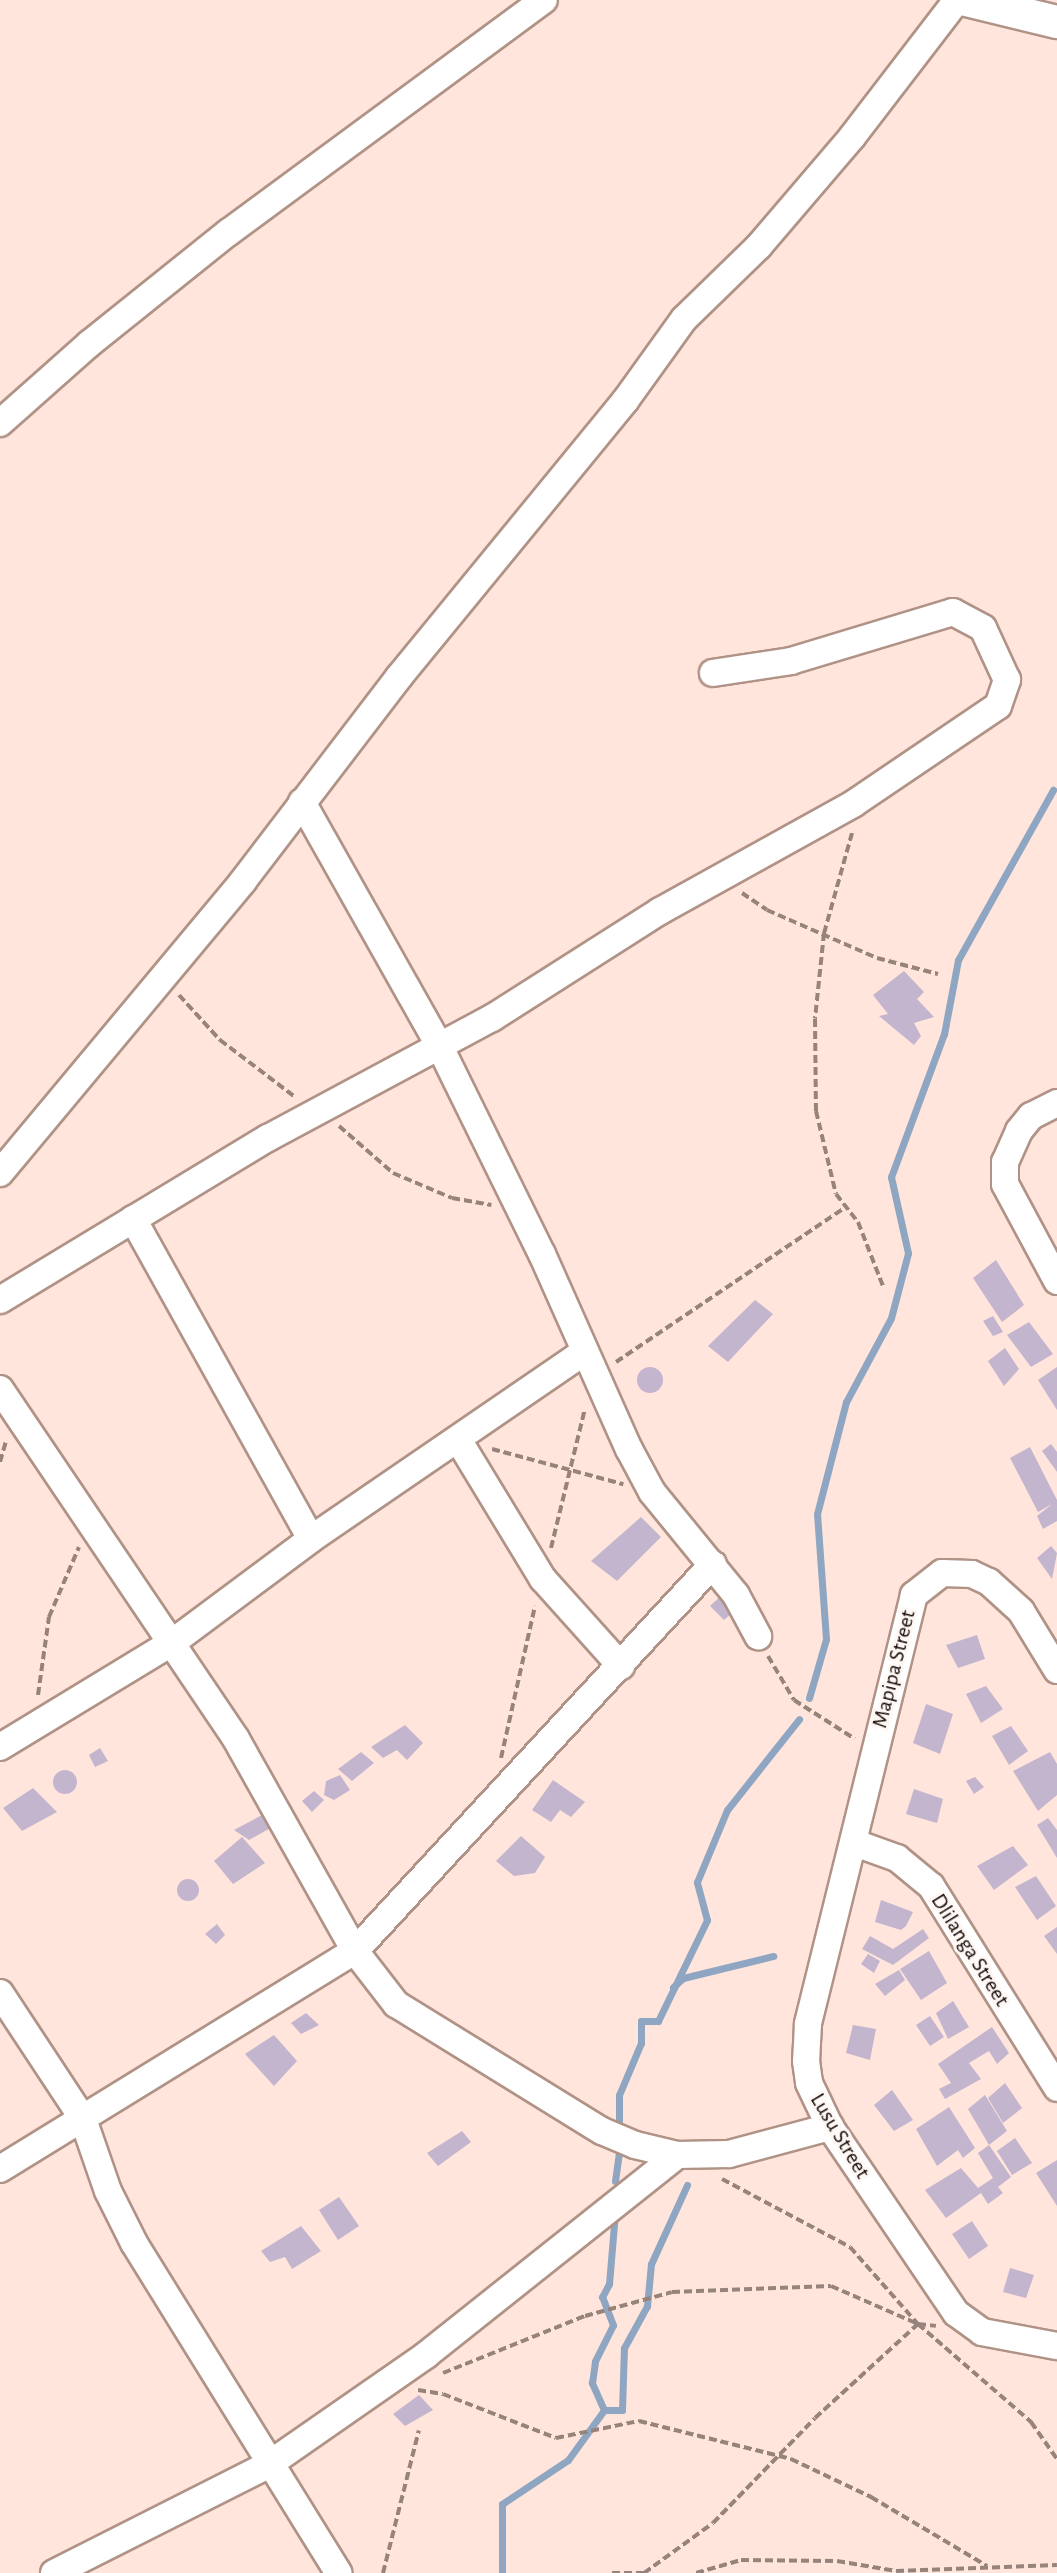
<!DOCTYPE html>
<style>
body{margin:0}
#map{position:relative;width:1057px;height:2573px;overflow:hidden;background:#ffe5db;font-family:"Alegreya Sans",sans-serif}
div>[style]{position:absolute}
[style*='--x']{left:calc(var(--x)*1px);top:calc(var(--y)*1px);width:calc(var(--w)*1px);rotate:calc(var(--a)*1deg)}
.stream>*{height:7px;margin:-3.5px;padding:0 3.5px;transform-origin:3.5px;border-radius:3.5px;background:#8ea6c2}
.building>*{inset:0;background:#c4b5cf}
.round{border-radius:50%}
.path>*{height:4px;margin-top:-2px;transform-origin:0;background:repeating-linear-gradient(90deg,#96837c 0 8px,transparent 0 12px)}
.roads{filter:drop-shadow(2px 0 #b09386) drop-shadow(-2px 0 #b09386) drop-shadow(0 2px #b09386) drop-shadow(0 -2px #b09386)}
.minor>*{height:26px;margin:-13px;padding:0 13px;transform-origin:13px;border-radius:13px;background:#fff}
.tertiary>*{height:32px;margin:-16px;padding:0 16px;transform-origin:16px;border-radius:16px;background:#fff}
span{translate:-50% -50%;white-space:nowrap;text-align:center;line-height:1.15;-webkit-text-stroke:6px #fef7f4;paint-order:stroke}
.street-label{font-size:22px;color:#140a07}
</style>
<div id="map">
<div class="stream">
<i style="--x:809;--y:1698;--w:61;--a:-73.9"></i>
<i style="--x:826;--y:1639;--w:125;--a:-94.1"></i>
<i style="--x:817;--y:1514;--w:116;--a:-75.5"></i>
<i style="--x:846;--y:1402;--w:95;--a:-61.8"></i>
<i style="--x:891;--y:1318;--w:67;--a:-75.3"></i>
<i style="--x:908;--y:1253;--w:78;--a:-102.6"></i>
<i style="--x:891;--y:1177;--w:153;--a:-69.7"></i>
<i style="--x:944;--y:1034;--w:75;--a:-79.3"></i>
<i style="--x:958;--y:960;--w:195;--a:-60.8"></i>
<i style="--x:673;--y:1987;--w:13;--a:-42"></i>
<i style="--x:683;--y:1978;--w:93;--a:-13.7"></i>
<i style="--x:619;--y:2125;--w:30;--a:-90"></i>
<i style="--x:619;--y:2095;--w:56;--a:-67.1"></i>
<i style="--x:641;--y:2043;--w:22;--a:-90"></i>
<i style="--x:641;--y:2021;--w:17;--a:0"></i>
<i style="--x:658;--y:2021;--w:112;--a:-64.1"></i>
<i style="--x:707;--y:1920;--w:39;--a:-105"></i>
<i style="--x:697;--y:1882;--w:78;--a:-67.4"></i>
<i style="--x:727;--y:1810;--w:116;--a:-51.6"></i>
<i style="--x:615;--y:2181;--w:35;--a:-82"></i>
<i style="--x:604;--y:2410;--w:18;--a:0"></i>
<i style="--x:622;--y:2410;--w:62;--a:-88.2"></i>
<i style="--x:624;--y:2348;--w:48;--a:-61.3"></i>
<i style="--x:647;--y:2306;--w:42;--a:-84.6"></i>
<i style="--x:651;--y:2264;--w:87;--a:-65.5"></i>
<i style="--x:604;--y:2410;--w:30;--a:-114"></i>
<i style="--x:592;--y:2383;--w:22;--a:-82"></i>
<i style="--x:595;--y:2361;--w:40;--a:-63.4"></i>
<i style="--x:613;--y:2325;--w:30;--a:-111"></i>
<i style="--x:602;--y:2297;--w:15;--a:-62"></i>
<i style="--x:609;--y:2284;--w:72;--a:-85.2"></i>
<i style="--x:502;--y:2573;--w:69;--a:-90"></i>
<i style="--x:502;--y:2504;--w:79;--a:-33.7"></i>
<i style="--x:568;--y:2460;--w:62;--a:-54.2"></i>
</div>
<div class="building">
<i style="clip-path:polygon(904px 971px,924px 992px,917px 999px,934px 1017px,914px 1023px,921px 1036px,914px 1045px,879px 1016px,888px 1014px,873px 995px)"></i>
<i style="clip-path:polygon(996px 1260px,1024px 1305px,1002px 1322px,973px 1278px)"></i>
<i style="clip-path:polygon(755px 1300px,773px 1314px,728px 1362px,708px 1346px)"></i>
<i style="clip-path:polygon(993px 1316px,1003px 1332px,993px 1336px,983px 1321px)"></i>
<i style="clip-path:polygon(1029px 1322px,1053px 1354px,1031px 1367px,1007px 1335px)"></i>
<i style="clip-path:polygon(1005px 1348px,1019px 1369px,1004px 1386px,988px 1361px)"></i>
<i style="clip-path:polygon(1057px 1367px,1057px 1410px,1038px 1380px)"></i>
<i class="round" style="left:637px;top:1367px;width:26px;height:26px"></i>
<i style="clip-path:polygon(1051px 1444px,1057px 1452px,1057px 1472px,1042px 1451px)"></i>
<i style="clip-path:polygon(1030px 1447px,1057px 1500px,1057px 1521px,1043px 1529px,1037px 1516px,1052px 1504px,1038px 1512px,1010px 1458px)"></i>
<i style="clip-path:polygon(641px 1517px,661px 1537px,617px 1581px,591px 1561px)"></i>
<i style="clip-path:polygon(1051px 1546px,1057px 1553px,1052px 1579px,1037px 1558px)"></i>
<i style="clip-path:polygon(724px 1593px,741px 1605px,724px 1620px,710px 1606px)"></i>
<i style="clip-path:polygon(977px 1635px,985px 1659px,958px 1668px,946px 1645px)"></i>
<i style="clip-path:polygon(986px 1686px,1003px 1709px,981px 1723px,966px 1694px)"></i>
<i style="clip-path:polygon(926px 1704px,953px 1714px,940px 1754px,913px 1743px)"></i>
<i style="clip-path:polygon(405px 1725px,423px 1743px,407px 1760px,397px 1750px,383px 1758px,371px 1747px)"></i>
<i style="clip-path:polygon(1011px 1726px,1028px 1751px,1009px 1765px,992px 1736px)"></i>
<i style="clip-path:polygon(100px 1748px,108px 1761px,95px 1767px,89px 1755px)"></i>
<i style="clip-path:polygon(361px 1752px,374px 1763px,352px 1781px,338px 1769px)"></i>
<i style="clip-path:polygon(1050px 1752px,1057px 1764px,1057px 1795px,1038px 1811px,1013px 1771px)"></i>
<i class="round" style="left:53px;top:1770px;width:24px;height:24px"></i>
<i style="clip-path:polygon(340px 1775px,350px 1790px,334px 1800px,324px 1795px,326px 1781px)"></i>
<i style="clip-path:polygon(975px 1777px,984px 1787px,974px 1794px,966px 1781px)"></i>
<i style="clip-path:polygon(553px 1780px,585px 1802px,571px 1817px,560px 1810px,551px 1822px,532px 1810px)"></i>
<i style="clip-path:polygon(33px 1788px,57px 1812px,22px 1831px,3px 1808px)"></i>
<i style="clip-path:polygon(914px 1789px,943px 1799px,937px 1823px,906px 1814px)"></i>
<i style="clip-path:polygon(314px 1791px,324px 1800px,312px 1812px,302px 1801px)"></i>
<i style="clip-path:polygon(262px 1815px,274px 1826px,249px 1840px,234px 1830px)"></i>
<i style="clip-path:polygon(1048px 1818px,1057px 1830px,1057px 1858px,1037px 1825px)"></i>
<i style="clip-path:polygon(521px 1836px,545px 1857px,535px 1873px,514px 1876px,496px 1861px)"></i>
<i style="clip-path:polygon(242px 1837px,265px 1863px,233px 1884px,214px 1861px)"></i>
<i style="clip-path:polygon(1013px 1846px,1028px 1865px,994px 1890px,977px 1866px)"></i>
<i style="clip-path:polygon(1036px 1876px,1056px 1906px,1037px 1920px,1015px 1887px)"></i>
<i class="round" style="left:177px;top:1879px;width:22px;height:22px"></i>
<i style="clip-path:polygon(881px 1900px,913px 1912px,906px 1926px,901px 1930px,875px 1922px)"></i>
<i style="clip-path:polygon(217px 1924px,225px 1935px,216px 1944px,205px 1934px)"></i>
<i style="clip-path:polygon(1057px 1927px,1057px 1954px,1044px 1936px)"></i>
<i style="clip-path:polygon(923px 1929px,929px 1938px,893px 1965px,862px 1949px,870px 1936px,893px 1949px)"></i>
<i style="clip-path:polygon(929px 1951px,947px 1983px,921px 2000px,900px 1969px)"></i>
<i style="clip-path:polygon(868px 1954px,880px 1961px,874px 1973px,861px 1964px)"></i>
<i style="clip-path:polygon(899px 1970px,905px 1980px,885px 1996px,875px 1984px)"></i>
<i style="clip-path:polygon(953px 2001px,969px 2027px,948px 2039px,936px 2013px)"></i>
<i style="clip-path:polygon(306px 2013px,319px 2025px,301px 2034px,291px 2023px)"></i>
<i style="clip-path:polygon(930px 2016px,944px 2037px,930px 2046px,916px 2025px)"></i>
<i style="clip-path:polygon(853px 2025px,876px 2029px,870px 2060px,846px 2053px)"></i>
<i style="clip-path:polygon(992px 2027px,1009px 2053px,997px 2064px,989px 2051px,969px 2063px,981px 2079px,945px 2099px,939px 2089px,951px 2083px,938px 2064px)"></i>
<i style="clip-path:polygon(274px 2035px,297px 2061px,274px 2086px,245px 2054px)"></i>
<i style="clip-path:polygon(1005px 2083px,1022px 2108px,1003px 2123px,988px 2098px)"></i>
<i style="clip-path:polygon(892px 2090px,913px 2120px,894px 2131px,874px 2105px)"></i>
<i style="clip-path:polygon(985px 2095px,1007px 2131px,989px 2145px,968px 2109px)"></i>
<i style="clip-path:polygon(949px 2107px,975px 2148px,963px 2158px,958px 2150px,937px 2166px,916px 2129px)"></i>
<i style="clip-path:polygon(462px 2131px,471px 2142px,438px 2166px,427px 2153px)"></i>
<i style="clip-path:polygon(1015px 2138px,1032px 2163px,1012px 2175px,997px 2151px)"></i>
<i style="clip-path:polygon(989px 2145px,1011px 2177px,998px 2187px,1003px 2193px,988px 2204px,981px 2193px,946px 2218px,925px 2190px,961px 2168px,978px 2188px,993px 2178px,978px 2153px)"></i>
<i style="clip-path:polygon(1057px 2160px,1057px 2206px,1036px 2173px)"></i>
<i style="clip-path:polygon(339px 2197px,359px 2226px,338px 2240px,319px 2210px)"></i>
<i style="clip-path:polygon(972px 2221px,988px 2246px,969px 2259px,952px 2234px)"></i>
<i style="clip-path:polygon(301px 2226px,321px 2251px,292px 2269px,285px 2257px,270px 2262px,261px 2251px)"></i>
<i style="clip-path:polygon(1010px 2268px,1034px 2275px,1026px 2298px,1003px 2292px)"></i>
<i style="clip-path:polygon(419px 2395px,433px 2410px,405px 2426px,393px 2414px)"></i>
</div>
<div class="path">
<i style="--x:852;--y:833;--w:104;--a:105.6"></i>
<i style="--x:824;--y:933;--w:86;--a:96"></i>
<i style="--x:815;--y:1019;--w:92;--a:89.4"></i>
<i style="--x:816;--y:1111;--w:85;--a:76.5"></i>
<i style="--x:836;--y:1194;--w:36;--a:52"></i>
<i style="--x:858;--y:1222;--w:69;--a:68.7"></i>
<i style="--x:742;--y:893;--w:30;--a:34"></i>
<i style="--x:767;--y:910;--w:120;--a:23.6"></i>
<i style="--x:877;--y:958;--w:63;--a:14.7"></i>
<i style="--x:179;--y:995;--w:61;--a:47.7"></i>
<i style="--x:220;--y:1040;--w:94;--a:37.2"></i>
<i style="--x:339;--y:1126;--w:72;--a:41"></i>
<i style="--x:393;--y:1173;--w:64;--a:23"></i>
<i style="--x:452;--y:1198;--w:40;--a:10"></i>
<i style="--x:616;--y:1362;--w:277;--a:-34"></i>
<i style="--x:492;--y:1449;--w:136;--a:15"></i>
<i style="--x:0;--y:1462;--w:22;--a:-74"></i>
<i style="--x:551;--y:1548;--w:143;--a:-76.3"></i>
<i style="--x:768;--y:1656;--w:51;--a:59.4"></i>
<i style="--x:794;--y:1700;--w:72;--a:32.6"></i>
<i style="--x:38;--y:1695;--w:79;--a:-82"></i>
<i style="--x:49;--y:1617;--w:76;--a:-66.8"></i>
<i style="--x:501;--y:1758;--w:156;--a:-77.4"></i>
<i style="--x:722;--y:2179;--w:145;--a:28"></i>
<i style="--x:850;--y:2247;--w:103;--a:48.6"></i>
<i style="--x:918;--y:2324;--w:150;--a:40.9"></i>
<i style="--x:1031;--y:2422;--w:45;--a:54.9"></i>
<i style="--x:443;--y:2373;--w:153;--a:-21.9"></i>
<i style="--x:585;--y:2316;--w:90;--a:-15.4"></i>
<i style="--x:672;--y:2292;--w:159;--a:-2.2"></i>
<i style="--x:831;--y:2286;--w:95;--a:23.6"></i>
<i style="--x:418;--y:2390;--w:25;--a:9"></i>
<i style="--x:443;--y:2394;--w:121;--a:21.3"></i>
<i style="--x:556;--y:2438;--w:85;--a:-11.6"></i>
<i style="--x:639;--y:2421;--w:157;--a:14"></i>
<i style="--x:791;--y:2459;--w:89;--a:25.4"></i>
<i style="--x:871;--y:2497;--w:135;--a:30.7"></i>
<i style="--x:383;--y:2573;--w:147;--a:-75.9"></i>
<i style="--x:612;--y:2573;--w:33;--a:0"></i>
<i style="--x:644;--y:2573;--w:85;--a:-35.9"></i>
<i style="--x:713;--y:2523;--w:146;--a:-45.8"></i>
<i style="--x:815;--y:2418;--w:139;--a:-42.4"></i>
<i style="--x:918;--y:2324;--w:18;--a:6"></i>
<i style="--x:696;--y:2573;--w:47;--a:-16.1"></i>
<i style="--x:741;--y:2560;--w:96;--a:0.6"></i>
<i style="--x:837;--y:2561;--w:60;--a:9.6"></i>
<i style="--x:896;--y:2571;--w:161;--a:-2.1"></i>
</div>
<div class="roads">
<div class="minor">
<i style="--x:0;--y:423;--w:119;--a:-41.6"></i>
<i style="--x:89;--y:344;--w:179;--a:-38.7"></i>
<i style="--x:229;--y:232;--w:391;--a:-36.4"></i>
<i style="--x:302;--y:802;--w:279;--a:60.6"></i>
<i style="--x:439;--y:1045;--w:233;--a:63.8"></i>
<i style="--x:542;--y:1254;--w:214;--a:66"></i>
<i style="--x:629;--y:1449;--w:49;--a:61.9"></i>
<i style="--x:652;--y:1492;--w:133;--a:50.8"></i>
<i style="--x:736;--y:1595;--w:47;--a:61.8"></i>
<i style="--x:1057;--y:1103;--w:29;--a:153"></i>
<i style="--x:1031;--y:1116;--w:19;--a:129"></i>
<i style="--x:1019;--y:1131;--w:34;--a:114"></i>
<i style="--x:1005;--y:1162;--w:22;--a:90"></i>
<i style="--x:1005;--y:1184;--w:110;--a:61.8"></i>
<i style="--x:0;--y:1173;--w:380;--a:-50.2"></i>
<i style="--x:243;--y:881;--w:257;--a:-52.6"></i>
<i style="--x:399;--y:677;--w:357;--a:-50.7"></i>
<i style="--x:625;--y:401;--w:101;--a:-54.3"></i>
<i style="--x:684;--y:319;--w:105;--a:-44.2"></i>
<i style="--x:759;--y:246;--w:143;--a:-49.5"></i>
<i style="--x:852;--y:137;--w:173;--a:-52.5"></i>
<i style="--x:133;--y:1219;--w:366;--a:60.9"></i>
<i style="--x:0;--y:1300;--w:313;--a:-31.2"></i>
<i style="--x:268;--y:1138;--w:254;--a:-28.2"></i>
<i style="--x:492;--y:1018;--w:199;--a:-32.5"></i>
<i style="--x:660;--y:911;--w:221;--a:-29"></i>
<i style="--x:853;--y:804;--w:175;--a:-34.1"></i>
<i style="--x:998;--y:706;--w:28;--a:-71"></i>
<i style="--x:1007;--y:680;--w:57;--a:-114.8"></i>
<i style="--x:983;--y:628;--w:34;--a:-152"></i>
<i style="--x:953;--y:612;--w:169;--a:163.2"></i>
<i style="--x:791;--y:661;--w:79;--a:171.3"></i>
<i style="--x:0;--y:1389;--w:422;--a:56"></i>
<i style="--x:236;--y:1739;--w:243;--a:60.7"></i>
<i style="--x:355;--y:1951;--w:67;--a:52.3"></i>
<i style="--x:396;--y:2004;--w:242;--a:31.7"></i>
<i style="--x:602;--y:2131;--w:36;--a:23"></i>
<i style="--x:635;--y:2145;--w:43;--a:13.4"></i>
<i style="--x:677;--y:2155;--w:52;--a:-1.1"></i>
<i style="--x:729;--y:2154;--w:105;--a:-15"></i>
<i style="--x:459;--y:1441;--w:162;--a:58.7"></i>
<i style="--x:543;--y:1579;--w:117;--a:48.1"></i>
<i style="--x:1057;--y:1670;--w:69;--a:-121.4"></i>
<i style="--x:1021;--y:1611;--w:43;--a:-137.8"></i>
<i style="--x:989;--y:1582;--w:19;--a:-155"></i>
<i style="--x:972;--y:1574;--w:30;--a:-178"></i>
<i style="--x:942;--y:1573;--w:36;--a:142"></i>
<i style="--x:914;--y:1595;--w:442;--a:103.9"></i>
<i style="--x:808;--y:2024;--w:37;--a:93"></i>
<i style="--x:806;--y:2061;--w:22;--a:82"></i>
<i style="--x:809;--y:2083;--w:49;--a:64.5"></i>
<i style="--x:830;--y:2127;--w:225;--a:55.9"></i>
<i style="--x:956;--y:2313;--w:32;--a:36"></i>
<i style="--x:982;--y:2332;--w:76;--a:10.6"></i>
<i style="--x:0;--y:1747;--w:202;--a:-31.3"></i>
<i style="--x:173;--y:1642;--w:172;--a:-36.7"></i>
<i style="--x:311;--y:1539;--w:330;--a:-34.4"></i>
<i style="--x:855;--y:1843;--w:45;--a:19.7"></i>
<i style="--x:897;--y:1858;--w:44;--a:39.5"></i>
<i style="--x:931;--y:1886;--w:238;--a:58"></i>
<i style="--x:0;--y:1993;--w:151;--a:56.6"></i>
<i style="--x:83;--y:2119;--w:76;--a:70.9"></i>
<i style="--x:108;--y:2191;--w:58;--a:63.4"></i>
<i style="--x:134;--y:2243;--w:388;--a:58.2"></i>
<i style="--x:0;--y:2169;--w:417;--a:-31.6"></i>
<i style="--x:355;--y:1951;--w:527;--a:-47.23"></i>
<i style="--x:54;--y:2573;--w:240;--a:-26.8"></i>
<i style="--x:268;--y:2465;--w:193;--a:-34.8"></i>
<i style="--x:426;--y:2355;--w:321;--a:-38.5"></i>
</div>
<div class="tertiary">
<i style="--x:966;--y:0;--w:94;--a:13.6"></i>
</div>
</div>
<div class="street-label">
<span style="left:894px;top:1669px;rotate:-76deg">Mapipa Street</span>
<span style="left:970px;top:1950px;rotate:58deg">Dlilanga Street</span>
<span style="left:840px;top:2136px;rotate:59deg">Lusu Street</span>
</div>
</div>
